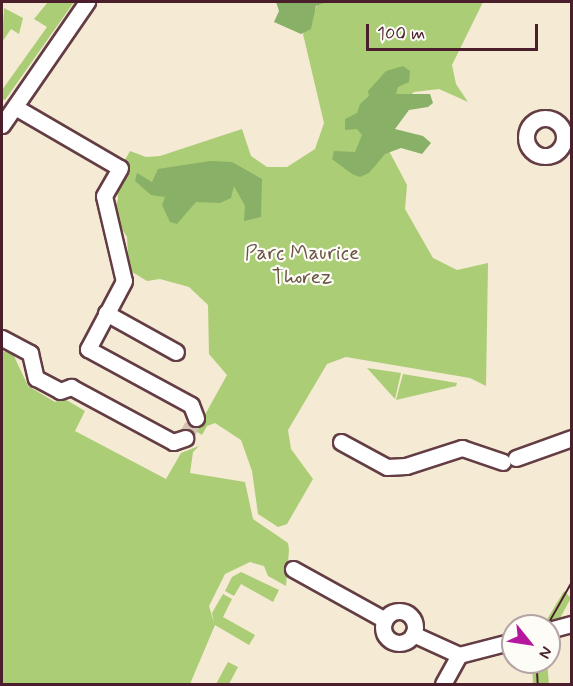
<!DOCTYPE html>
<style>
body{margin:0}
#map{position:relative;width:573px;height:686px;overflow:hidden;background:#f5ead4;font-family:Mynerve,sans-serif}
div>[style]{position:absolute}
[style*='--x']{left:calc(var(--x)*1px);top:calc(var(--y)*1px);width:calc(var(--w)*1px);rotate:calc(var(--a)*1deg)}
.green>*{inset:0;background:#abcd75}
.forest>*{inset:0;background:#88b066}
.minor-tunnel>*{height:15px;margin-top:-7.5px;transform-origin:0;background:repeating-linear-gradient(90deg,#d3c1b2 0 15px,transparent 0 23px)}
.roads{filter:drop-shadow(2px 0 #643d44) drop-shadow(-2px 0 #643d44) drop-shadow(0 2px #643d44) drop-shadow(0 -2px #643d44)}
.minor>*{height:15px;margin:-7.5px;padding:0 7.5px;transform-origin:7.5px;border-radius:7.5px;background:#fff}
.minor>.ring{margin:-7.5px;padding:0;box-sizing:content-box;background:none;border:15px solid #fff;border-radius:50%}
.tram>*{height:1.5px;margin:-0.75px;padding:0 0.75px;transform-origin:0.75px;border-radius:0.75px;background:#4a1f2b}
span{translate:-50% -50%;white-space:nowrap;text-align:center;line-height:1.15;-webkit-text-stroke:4.5px #fdfcf7;paint-order:stroke}
.park-label{font-size:21px;color:#675341}
.frame{position:absolute;inset:0;border:3px solid #4a1f2b;pointer-events:none}
.north{position:absolute;left:501px;top:614px;width:60px;height:60px;box-sizing:border-box;background:#fdfcf7;border:2px solid #b5a4a5;border-radius:50%;rotate:120deg;font-size:16px;font-weight:700;line-height:24px;text-align:center;color:#4a1f2b}
.north::after{content:'';display:block;margin:auto;width:21px;height:27px;background:#b5179e;clip-path:polygon(50% 0,100% 100%,50% 72%,0 100%)}
.scale{position:absolute;left:366px;top:24px;width:172px;height:27px;box-sizing:border-box;border:3px solid #4a1f2b;border-top:0;padding-left:8px;font-size:18px;line-height:21px;white-space:nowrap;color:#4a1f2b;-webkit-text-stroke:4px #fdfcf7;paint-order:stroke}
</style>
<div id="map">
<div class="green">
<i style="clip-path:polygon(48px 2px,74px 2px,5px 100px,2px 99px,2px 90px,47px 27px,34px 19px)"></i>
<i style="clip-path:polygon(319px 2px,483px 2px,452px 65px,456px 84px,468px 102px,439px 89px,414px 92px,404px 101px,388px 149px,407px 185px,405px 209px,433px 258px,457px 270px,488px 263px,486px 386px,470px 378px,346px 357px,327px 364px,288px 430px,291px 449px,313px 479px,287px 524px,278px 527px,258px 514px,252px 471px,241px 440px,215px 423px,207px 426px,202px 435px,196px 431px,227px 375px,209px 354px,208px 305px,189px 287px,160px 279px,147px 281px,129px 270px,127px 237px,113px 215px,118px 199px,116px 176px,130px 151px,146px 157px,160px 156px,242px 129px,251px 156px,267px 167px,287px 167px,315px 149px,324px 123px,303px 34px)"></i>
<i style="clip-path:polygon(4px 8px,23px 18px,19px 34px,11px 29px,2px 42px)"></i>
<i style="clip-path:polygon(2px 351px,13px 354px,28px 386px,55px 402px,63px 398px,85px 411px,75px 431px,166px 479px,181px 453px,199px 446px,193px 452px,190px 473px,245px 482px,253px 519px,288px 543px,289px 550px,286px 586px,268px 576px,264px 566px,250px 562px,225px 574px,209px 606px,214px 623px,212px 613px,223px 594px,232px 599px,223px 617px,255px 635px,249px 645px,215px 625px,190px 684px,2px 684px)"></i>
<i style="clip-path:polygon(367px 368px,401px 373px,395px 399px)"></i>
<i style="clip-path:polygon(403px 374px,457px 383px,456px 386px,396px 400px)"></i>
<i style="clip-path:polygon(241px 572px,279px 590px,273px 602px,241px 584px,234px 596px,225px 591px,232px 577px)"></i>
<i style="clip-path:polygon(564px 591px,571px 598px,560px 618px,546px 621px)"></i>
<i style="clip-path:polygon(228px 662px,238px 667px,229px 684px,216px 684px)"></i>
<i style="clip-path:polygon(532px 662px,547px 662px,549px 684px,533px 684px)"></i>
</div>
<div class="forest">
<i style="clip-path:polygon(276px 2px,326px 2px,316px 6px,311px 29px,301px 34px,274px 22px,279px 11px)"></i>
<i style="clip-path:polygon(403px 66px,410px 71px,409px 82px,398px 87px,396px 94px,430px 94px,433px 103px,428px 107px,409px 110px,395px 129px,423px 136px,431px 143px,422px 154px,401px 148px,385px 154px,369px 173px,360px 177px,352px 174px,332px 159px,334px 151px,355px 152px,362px 135px,357px 129px,345px 130px,345px 119px,357px 113px,360px 104px,369px 96px,368px 91px,386px 71px)"></i>
<i style="clip-path:polygon(210px 161px,232px 162px,262px 179px,261px 217px,244px 221px,245px 206px,234px 186px,231px 198px,220px 203px,196px 202px,177px 224px,170px 222px,162px 205px,165px 197px,151px 195px,135px 181px,137px 173px,152px 182px,158px 169px)"></i>
</div>
<div class="minor-tunnel">
<i style="--x:185;--y:438;--w:23;--a:-61"></i>
</div>
<div class="roads">
<div class="minor">
<i style="--x:15;--y:107;--w:121;--a:30.2"></i>
<i style="--x:120;--y:168;--w:32;--a:120"></i>
<i style="--x:104;--y:196;--w:87;--a:76.8"></i>
<i style="--x:124;--y:281;--w:77;--a:117.9"></i>
<i style="--x:88;--y:349;--w:117;--a:28.5"></i>
<i style="--x:191;--y:405;--w:14;--a:69"></i>
<i class="ring" style="left:526px;top:118px;width:23px;height:23px"></i>
<i style="--x:2;--y:125;--w:150;--a:-55.4"></i>
<i style="--x:106;--y:313;--w:80;--a:29.1"></i>
<i style="--x:2;--y:338;--w:32;--a:28"></i>
<i style="--x:30;--y:353;--w:26;--a:77"></i>
<i style="--x:36;--y:378;--w:27;--a:28"></i>
<i style="--x:60;--y:391;--w:12;--a:-20"></i>
<i style="--x:71;--y:387;--w:116;--a:28.3"></i>
<i style="--x:173;--y:442;--w:13;--a:-18"></i>
<i style="--x:341;--y:442;--w:52;--a:28.5"></i>
<i style="--x:387;--y:467;--w:19;--a:-3"></i>
<i style="--x:406;--y:466;--w:59;--a:-17.8"></i>
<i style="--x:462;--y:448;--w:43;--a:18.9"></i>
<i style="--x:516;--y:458;--w:59;--a:-19.7"></i>
<i style="--x:293;--y:569;--w:105;--a:29"></i>
<i class="ring" style="left:383px;top:611px;width:17px;height:17px"></i>
<i style="--x:549;--y:630;--w:24;--a:-15"></i>
<i style="--x:413;--y:634;--w:51;--a:24.5"></i>
<i style="--x:459;--y:655;--w:56;--a:-14.5"></i>
<i style="--x:443;--y:684;--w:33;--a:-61"></i>
</div>
</div>
<div class="tram">
<i style="--x:547;--y:626;--w:51;--a:-60.4"></i>
<i style="--x:537;--y:662;--w:22;--a:87"></i>
</div>
<div class="park-label">
<span style="left:302px;top:265px">Parc Maurice<br>Thorez</span>
</div>
<div class="frame"></div>
<div class="north">N</div>
<div class="scale">100 m</div>
</div>
